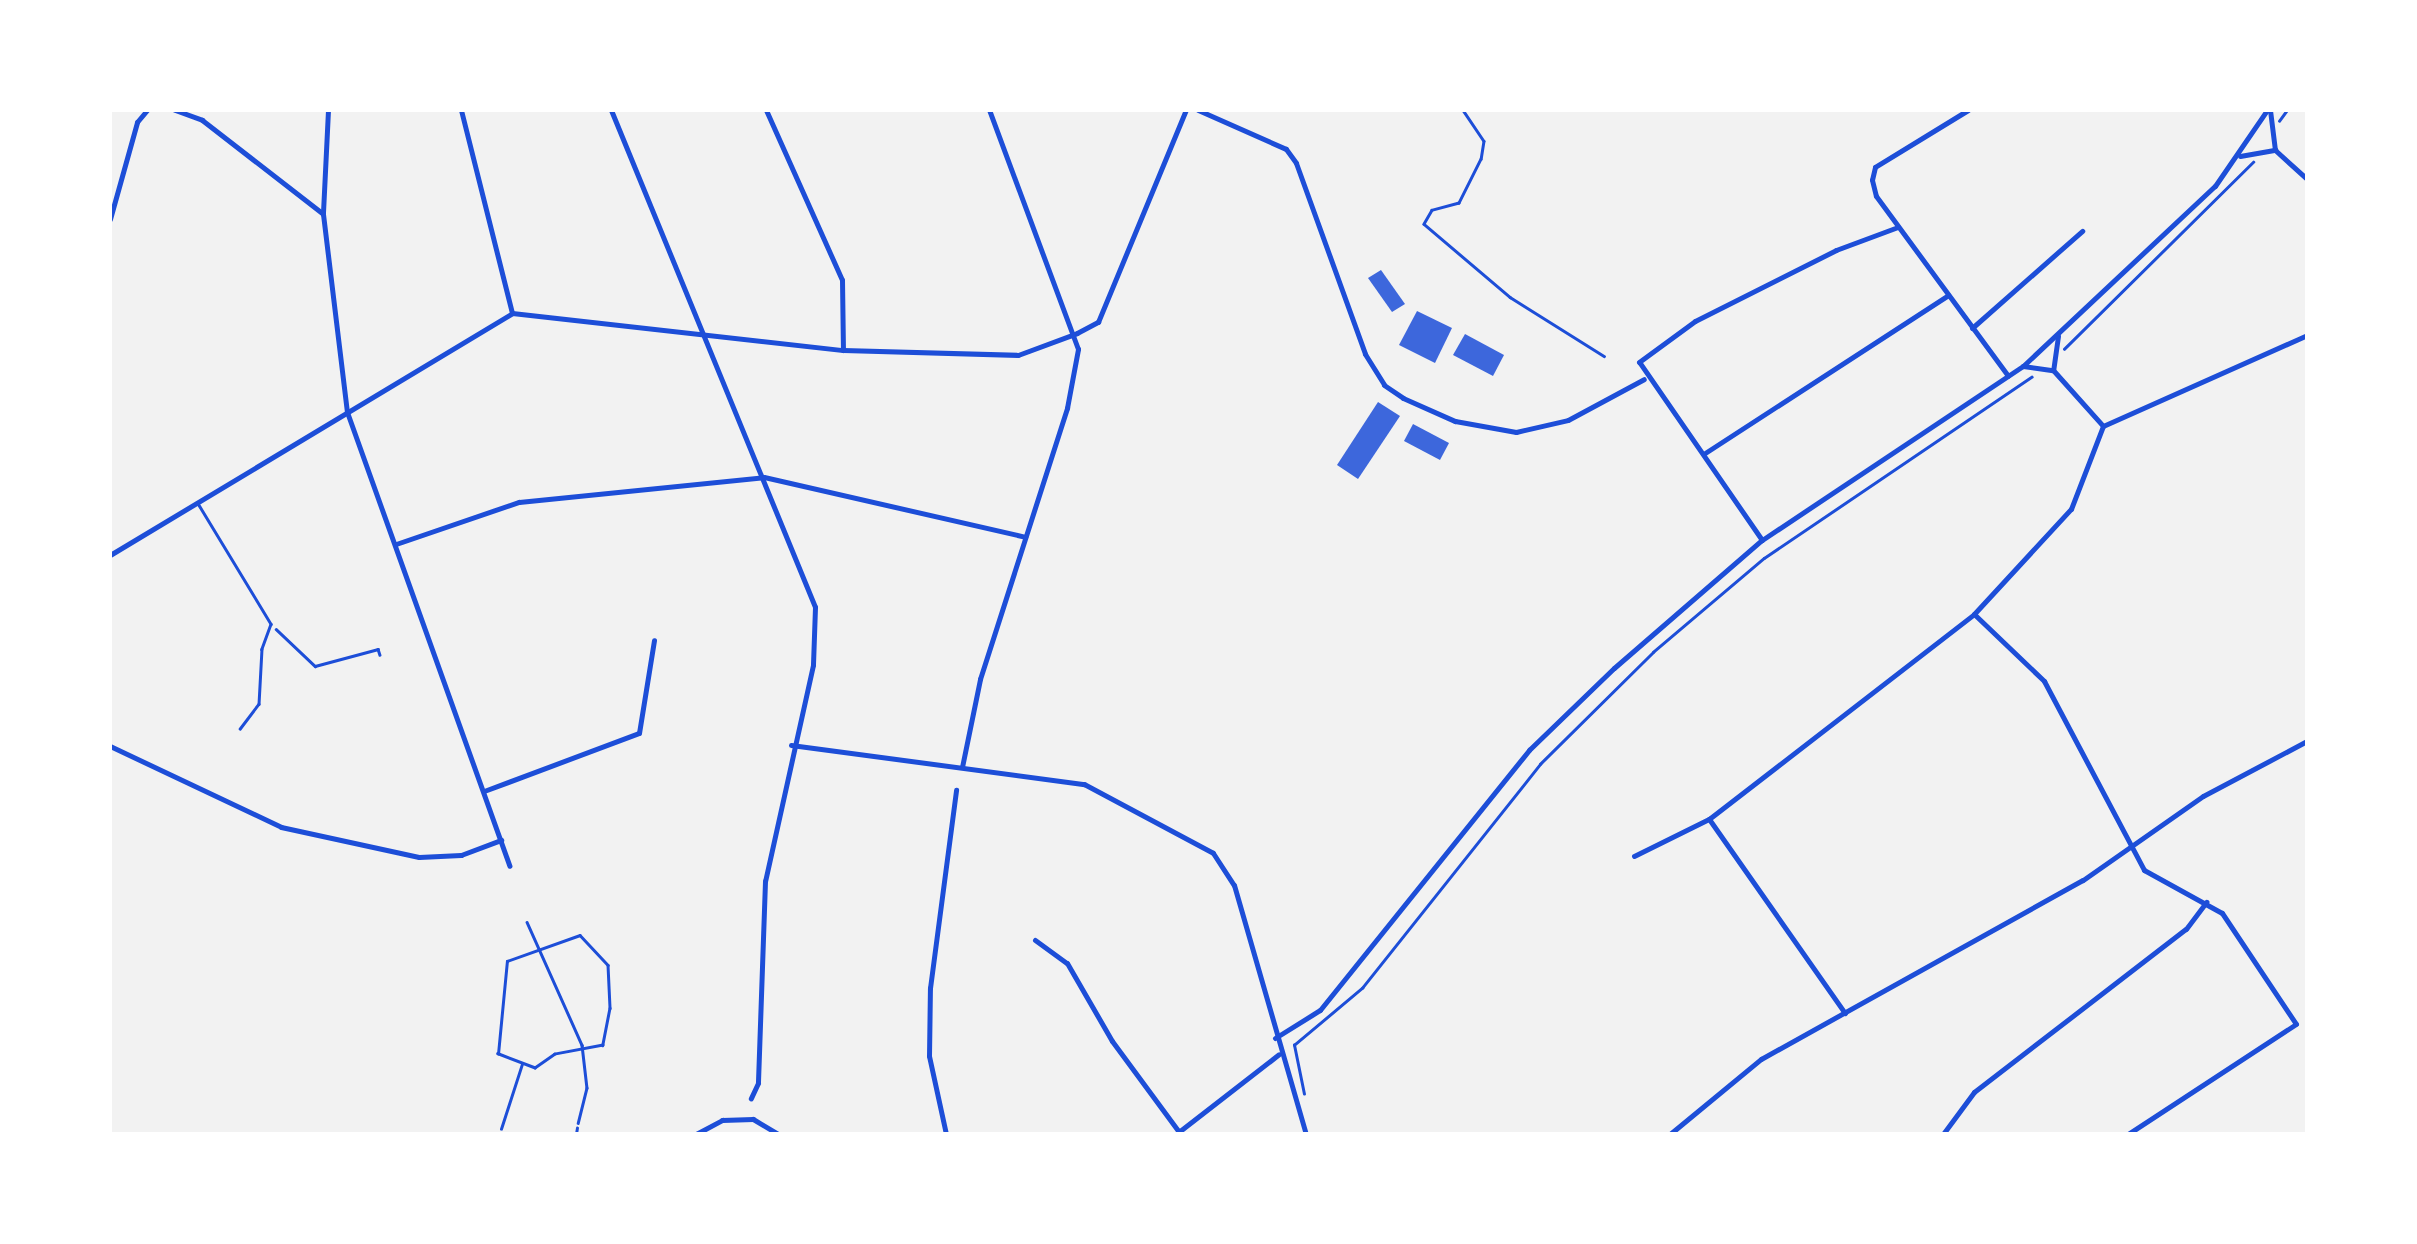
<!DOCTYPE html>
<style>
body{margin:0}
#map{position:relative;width:2417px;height:1244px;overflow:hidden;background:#f2f2f2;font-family:"PT Sans",sans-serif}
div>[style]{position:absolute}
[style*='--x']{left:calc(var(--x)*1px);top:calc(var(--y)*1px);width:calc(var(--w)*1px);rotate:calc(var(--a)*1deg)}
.building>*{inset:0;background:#3d67dc}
.path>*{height:2.5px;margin:-1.25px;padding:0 1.25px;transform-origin:1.25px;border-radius:1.25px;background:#1d4ed8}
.service>*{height:2.5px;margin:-1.25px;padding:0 1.25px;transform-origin:1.25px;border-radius:1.25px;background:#1d4ed8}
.minor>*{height:5px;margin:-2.5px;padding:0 2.5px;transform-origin:2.5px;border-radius:2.5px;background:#1d4ed8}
span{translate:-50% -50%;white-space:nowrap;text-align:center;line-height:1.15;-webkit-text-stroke:9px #fff;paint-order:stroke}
.frame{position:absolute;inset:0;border:112px solid #fff;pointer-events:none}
</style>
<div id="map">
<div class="building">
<i style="clip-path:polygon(1381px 270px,1405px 304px,1392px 312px,1368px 278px)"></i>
<i style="clip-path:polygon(1417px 311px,1452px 328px,1435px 363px,1399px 345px)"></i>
<i style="clip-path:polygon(1465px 334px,1504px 355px,1493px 376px,1453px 355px)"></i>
<i style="clip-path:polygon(1378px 402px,1400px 416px,1358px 479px,1337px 465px)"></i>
<i style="clip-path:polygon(1413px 424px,1449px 443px,1440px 460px,1404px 441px)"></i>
</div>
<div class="path">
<i style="--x:1463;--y:110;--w:37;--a:56"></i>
<i style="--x:1484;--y:141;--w:18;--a:99"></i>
<i style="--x:1481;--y:159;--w:49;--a:116.6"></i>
<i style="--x:1459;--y:203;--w:28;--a:165"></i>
<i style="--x:1432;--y:210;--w:16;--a:120"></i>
<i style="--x:1424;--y:224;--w:113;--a:40.3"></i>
<i style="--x:1510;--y:297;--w:111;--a:32.1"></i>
<i style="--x:2279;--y:121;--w:14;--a:-54"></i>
<i style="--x:2064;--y:349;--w:266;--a:-44.7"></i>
<i style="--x:276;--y:629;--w:54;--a:43.5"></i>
<i style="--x:315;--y:666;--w:65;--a:-15.1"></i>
<i style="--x:378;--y:649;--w:6;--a:72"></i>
<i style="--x:527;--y:922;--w:135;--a:65.9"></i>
<i style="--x:582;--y:1045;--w:43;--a:83.4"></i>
<i style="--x:587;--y:1088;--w:36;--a:104"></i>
<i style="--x:580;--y:935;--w:41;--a:47"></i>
<i style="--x:608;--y:965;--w:43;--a:87.3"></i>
<i style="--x:610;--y:1008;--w:38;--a:101"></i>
<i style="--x:603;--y:1045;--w:49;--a:169.4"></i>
<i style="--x:555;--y:1054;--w:24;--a:145"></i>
<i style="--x:535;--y:1068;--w:40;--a:-159"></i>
<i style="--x:498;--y:1054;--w:93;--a:-84.5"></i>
<i style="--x:507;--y:961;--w:77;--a:-19.6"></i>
<i style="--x:1304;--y:1094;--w:50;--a:-101.5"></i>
<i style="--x:1294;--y:1045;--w:89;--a:-40"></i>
<i style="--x:1362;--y:988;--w:286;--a:-51.5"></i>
<i style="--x:1540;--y:764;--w:159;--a:-44.7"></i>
<i style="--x:1653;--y:652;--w:145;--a:-40.3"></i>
<i style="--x:1764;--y:558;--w:323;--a:-34.1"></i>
</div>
<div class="service">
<i style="--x:199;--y:505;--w:139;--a:58.8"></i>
<i style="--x:271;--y:624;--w:27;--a:110"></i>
<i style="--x:262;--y:649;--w:55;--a:93.1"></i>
<i style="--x:259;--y:704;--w:31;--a:127"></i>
<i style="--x:501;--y:1129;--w:68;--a:-72.1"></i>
<i style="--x:576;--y:1134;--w:6;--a:-81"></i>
</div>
<div class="minor">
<i style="--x:175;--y:110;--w:29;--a:20"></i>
<i style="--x:202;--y:120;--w:153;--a:37.8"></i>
<i style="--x:328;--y:110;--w:104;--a:92.8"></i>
<i style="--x:323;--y:214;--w:199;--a:83.1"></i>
<i style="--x:347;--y:412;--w:482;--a:70.3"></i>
<i style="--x:461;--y:110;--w:209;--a:75.9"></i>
<i style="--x:611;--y:110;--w:537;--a:67.68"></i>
<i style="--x:815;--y:607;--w:58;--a:92"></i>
<i style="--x:813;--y:665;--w:221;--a:102.5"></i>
<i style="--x:765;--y:881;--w:202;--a:92"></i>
<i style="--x:758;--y:1083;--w:17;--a:115"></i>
<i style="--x:766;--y:110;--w:186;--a:65.9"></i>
<i style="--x:842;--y:280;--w:70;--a:89.2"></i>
<i style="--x:1198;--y:110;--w:96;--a:23.9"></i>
<i style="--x:1286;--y:149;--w:17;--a:54"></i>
<i style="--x:1296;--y:163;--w:203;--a:70.1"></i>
<i style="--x:1365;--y:354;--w:36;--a:58"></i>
<i style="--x:1384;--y:385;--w:23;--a:34"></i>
<i style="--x:1403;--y:398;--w:57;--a:23.9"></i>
<i style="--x:1455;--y:421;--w:62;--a:10.2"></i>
<i style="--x:1516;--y:432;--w:53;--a:-13"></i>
<i style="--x:1568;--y:420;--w:86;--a:-28.3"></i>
<i style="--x:1968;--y:110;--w:109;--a:148.5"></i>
<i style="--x:1875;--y:167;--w:13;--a:103"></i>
<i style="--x:1872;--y:180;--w:16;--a:76"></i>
<i style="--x:1876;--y:196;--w:223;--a:53.7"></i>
<i style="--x:2270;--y:110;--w:40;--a:82.9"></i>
<i style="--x:2275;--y:150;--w:43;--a:42.2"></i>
<i style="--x:2240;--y:156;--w:36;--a:-10"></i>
<i style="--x:110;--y:219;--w:101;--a:-74.4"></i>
<i style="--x:137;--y:122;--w:16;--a:-50"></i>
<i style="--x:1972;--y:328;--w:147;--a:-41.4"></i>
<i style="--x:2058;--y:336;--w:34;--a:98"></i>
<i style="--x:2053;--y:370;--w:75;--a:48.2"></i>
<i style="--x:2103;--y:426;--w:223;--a:-24"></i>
<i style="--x:2023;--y:366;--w:30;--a:8"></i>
<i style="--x:1705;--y:453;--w:290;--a:-33"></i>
<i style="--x:1762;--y:540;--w:216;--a:-124.6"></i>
<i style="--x:1639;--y:362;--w:69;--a:-36.2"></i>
<i style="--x:1695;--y:321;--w:158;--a:-26.7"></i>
<i style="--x:1836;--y:250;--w:66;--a:-20.4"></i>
<i style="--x:396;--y:544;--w:130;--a:-18.9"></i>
<i style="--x:519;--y:502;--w:246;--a:-5.8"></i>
<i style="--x:764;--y:477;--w:268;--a:12.9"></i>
<i style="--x:110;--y:555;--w:469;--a:-31"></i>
<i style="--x:512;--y:313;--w:333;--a:6.4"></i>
<i style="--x:843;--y:350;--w:175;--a:1.6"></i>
<i style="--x:1018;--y:355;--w:63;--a:-20.4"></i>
<i style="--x:1077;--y:333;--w:24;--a:-28"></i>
<i style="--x:1098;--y:322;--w:230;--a:-67.5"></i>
<i style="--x:1974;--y:614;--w:97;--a:43.7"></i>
<i style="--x:2044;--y:681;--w:214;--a:62.1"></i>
<i style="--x:2144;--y:870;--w:89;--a:28.9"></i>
<i style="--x:2222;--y:913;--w:133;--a:56.3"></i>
<i style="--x:2296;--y:1024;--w:201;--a:146.8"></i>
<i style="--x:791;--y:745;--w:296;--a:7.6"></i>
<i style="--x:1084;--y:784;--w:146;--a:28.1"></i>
<i style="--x:1213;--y:853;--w:38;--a:57"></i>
<i style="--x:1234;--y:885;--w:259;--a:73.9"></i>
<i style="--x:110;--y:746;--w:189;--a:25.3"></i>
<i style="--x:281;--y:827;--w:141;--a:12.3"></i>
<i style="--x:419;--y:857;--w:42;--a:-2.7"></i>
<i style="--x:461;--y:855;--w:43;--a:-20.6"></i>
<i style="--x:962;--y:767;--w:90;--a:-78.4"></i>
<i style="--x:980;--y:679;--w:285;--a:-72.2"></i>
<i style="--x:1067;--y:408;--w:60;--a:-79.4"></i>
<i style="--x:1078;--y:349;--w:255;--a:-110.4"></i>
<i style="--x:484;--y:791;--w:165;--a:-20.5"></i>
<i style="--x:639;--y:733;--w:94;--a:-80.8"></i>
<i style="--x:1709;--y:819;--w:237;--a:55"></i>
<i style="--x:1634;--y:856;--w:84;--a:-26.3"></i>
<i style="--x:1709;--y:819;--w:335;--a:-37.7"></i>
<i style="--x:1974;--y:614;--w:143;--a:-47.3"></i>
<i style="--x:2071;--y:509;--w:89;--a:-68.9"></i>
<i style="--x:1035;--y:940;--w:39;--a:36"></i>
<i style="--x:1067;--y:963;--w:90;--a:60"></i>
<i style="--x:1112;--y:1041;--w:113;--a:53.6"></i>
<i style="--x:1275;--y:1038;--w:53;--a:-31.9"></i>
<i style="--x:1320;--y:1010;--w:334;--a:-51.2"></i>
<i style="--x:1529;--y:750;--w:118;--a:-44"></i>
<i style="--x:1614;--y:668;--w:196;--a:-40.9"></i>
<i style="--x:1762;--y:540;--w:314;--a:-33.7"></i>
<i style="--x:2023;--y:366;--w:263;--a:-43.2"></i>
<i style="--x:2215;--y:186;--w:92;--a:-55.6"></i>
<i style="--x:484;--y:1134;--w:35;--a:0"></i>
<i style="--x:696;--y:1134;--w:30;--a:-28"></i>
<i style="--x:722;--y:1120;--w:31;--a:-2"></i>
<i style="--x:753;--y:1119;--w:29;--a:31"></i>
<i style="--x:946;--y:1134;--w:80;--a:-102.3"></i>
<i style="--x:929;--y:1056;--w:68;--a:-89.2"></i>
<i style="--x:930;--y:988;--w:200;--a:-82.5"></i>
<i style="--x:1176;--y:1134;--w:130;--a:-37.8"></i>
<i style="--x:1670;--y:1134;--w:118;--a:-39.5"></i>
<i style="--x:1761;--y:1059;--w:368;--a:-29.1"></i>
<i style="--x:2083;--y:880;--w:146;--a:-35"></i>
<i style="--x:2203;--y:796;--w:118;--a:-27.9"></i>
<i style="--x:1943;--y:1134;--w:52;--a:-53.6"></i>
<i style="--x:1974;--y:1092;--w:267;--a:-37.6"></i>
<i style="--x:2186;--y:929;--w:34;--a:-53"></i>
</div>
<div class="frame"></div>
</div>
